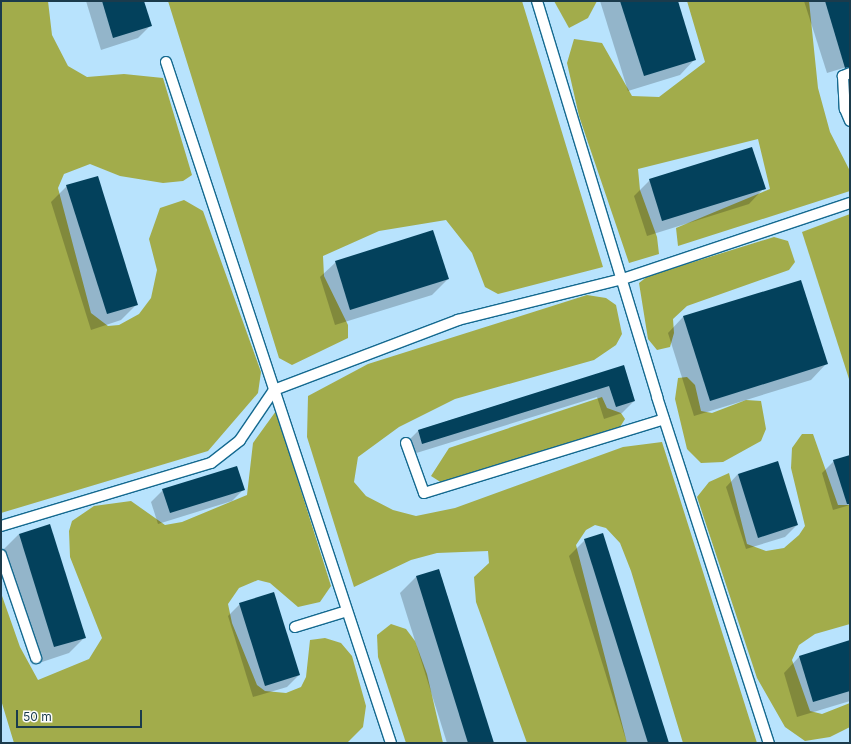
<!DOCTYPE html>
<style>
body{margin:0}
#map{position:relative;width:851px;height:744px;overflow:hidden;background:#b8e3fd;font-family:Inter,sans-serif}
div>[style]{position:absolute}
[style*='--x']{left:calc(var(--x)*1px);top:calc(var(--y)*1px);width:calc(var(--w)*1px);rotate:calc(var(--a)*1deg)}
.forest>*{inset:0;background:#a2ac4b}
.shadow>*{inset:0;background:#0003}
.building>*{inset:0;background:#03415c}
.roads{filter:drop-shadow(1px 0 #14698f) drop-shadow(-1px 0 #14698f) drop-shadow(0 1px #14698f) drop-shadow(0 -1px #14698f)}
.service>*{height:10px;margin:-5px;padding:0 5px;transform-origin:5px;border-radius:5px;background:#fff}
span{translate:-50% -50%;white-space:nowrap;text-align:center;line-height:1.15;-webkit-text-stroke:4px #fdfdfd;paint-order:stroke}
.frame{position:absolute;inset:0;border:2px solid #1b3b4c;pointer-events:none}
.scale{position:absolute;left:16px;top:710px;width:126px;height:18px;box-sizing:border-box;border:2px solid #1b3b4c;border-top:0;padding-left:5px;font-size:12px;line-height:14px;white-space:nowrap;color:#1b3b4c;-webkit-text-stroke:3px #fdfdfd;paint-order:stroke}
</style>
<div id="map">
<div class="forest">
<i style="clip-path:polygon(1px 1px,48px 1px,52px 35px,68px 66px,87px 77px,124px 74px,163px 78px,192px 175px,183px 181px,163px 183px,120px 176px,90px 164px,64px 174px,58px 188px,91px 313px,108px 326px,119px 325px,139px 314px,151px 298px,157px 270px,149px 239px,160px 208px,184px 200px,203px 211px,261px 372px,258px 393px,208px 451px,1px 513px)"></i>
<i style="clip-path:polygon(168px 1px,522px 1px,603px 267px,498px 294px,485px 287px,472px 253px,446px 220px,379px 231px,323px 256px,324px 276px,348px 325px,348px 338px,292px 365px,279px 358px)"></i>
<i style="clip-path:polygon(554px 1px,597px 1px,588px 18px,569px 28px)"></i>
<i style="clip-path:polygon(687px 1px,809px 1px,818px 88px,830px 132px,850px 171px,850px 191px,678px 246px,676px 228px,770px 189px,758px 139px,638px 169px,640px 190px,657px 237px,659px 254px,629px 263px,579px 116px,567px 63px,574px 39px,602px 43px,632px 96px,659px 97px,705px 62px)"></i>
<i style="clip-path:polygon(850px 214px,850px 382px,802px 232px)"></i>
<i style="clip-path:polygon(774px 237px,788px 241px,795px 262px,789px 270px,687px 306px,673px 319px,674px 333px,670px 347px,657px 350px,648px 339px,639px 283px,648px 276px)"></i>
<i style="clip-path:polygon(587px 295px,606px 298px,616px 305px,622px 334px,616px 345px,594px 360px,455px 399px,399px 427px,358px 457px,354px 482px,366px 496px,393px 510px,416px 516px,455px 508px,623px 447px,662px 442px,757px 743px,683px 743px,631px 571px,620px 543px,606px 528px,595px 525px,586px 530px,576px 545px,627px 743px,527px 743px,476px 602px,474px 577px,489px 563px,488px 551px,437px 553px,411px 560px,354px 587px,307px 437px,308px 396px,368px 364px)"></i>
<i style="clip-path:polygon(687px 377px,695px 385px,701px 411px,712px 413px,746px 400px,761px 401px,766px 429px,761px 441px,723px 462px,701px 463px,687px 449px,675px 399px,678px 378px)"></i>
<i style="clip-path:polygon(602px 397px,607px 408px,621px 413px,625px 419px,620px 427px,442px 483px,431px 476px,449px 448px)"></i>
<i style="clip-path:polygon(276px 411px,331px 586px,320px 602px,298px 607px,270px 583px,258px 580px,239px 588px,228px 604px,232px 623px,257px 685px,265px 691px,286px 693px,301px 687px,306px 677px,310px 640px,325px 638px,341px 643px,352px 656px,366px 706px,363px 727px,347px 743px,14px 743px,1px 700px,1px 593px,20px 647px,38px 680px,89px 659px,102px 638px,70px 557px,69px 531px,72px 521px,94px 506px,131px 501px,165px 525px,182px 522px,247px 495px,253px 443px)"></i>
<i style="clip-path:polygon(802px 434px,813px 434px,838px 505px,850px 505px,850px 624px,815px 634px,799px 645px,792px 660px,810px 711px,822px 714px,850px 703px,850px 727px,830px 737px,805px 741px,785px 727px,757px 678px,697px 497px,709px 482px,729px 473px,747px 544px,766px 551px,784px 548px,799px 535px,805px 526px,791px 468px,792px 448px)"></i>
<i style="clip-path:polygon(391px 624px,406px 629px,415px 641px,427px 674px,443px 743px,406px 743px,378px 657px,377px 635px)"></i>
</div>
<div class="shadow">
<i style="clip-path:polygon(86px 1px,142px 1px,150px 26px,138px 38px,101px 50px)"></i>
<i style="clip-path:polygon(600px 1px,677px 1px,695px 59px,680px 75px,628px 91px)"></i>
<i style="clip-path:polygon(804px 1px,850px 1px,850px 66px,827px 73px)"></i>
<i style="clip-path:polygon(650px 180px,764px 188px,749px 204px,647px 236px,634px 196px)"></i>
<i style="clip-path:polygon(67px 186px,137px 304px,121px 320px,91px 330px,51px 202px)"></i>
<i style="clip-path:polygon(336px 262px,448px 279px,432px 295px,335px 325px,320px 277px)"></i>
<i style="clip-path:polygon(683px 317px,826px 364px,811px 380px,694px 416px,668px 333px)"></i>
<i style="clip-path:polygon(624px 366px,634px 401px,622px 413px,604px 419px,597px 397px,410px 455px,407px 442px,419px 430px)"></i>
<i style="clip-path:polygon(850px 456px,850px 505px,833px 510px,822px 473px,834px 461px)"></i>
<i style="clip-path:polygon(738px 474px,797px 525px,785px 537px,746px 549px,726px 487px)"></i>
<i style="clip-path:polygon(244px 489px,232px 501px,158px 524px,151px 502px,163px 490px)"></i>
<i style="clip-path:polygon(19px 534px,85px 637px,69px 653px,39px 663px,3px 550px)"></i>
<i style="clip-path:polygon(585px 540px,668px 743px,627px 743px,569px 556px)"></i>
<i style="clip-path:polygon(439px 570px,493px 743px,447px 743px,400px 593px,416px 577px)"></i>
<i style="clip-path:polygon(240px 604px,299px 675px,287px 687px,253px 697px,228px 616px)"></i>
<i style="clip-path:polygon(850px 641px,850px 701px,797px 717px,784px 673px,799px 657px)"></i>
</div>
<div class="building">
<i style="clip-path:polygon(102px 1px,144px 1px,152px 26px,113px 38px)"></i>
<i style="clip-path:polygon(620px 1px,678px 1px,696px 60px,644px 76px)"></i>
<i style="clip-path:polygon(825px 1px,850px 1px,850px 67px,845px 68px)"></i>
<i style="clip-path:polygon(752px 147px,766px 189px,662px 221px,649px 179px)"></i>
<i style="clip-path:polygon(98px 176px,138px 305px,107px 314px,66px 185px)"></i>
<i style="clip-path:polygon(433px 230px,449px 279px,350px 310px,335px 261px)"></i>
<i style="clip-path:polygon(801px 280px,828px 364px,710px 401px,683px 316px)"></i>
<i style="clip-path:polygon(624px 365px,635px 401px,616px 407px,609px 386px,422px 444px,418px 430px)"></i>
<i style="clip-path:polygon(850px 455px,850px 504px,847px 504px,833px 460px)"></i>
<i style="clip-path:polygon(778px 461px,798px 525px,758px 538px,738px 474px)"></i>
<i style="clip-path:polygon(237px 466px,245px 490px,170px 513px,162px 489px)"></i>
<i style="clip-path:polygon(50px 524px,86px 638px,54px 647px,19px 534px)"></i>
<i style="clip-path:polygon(603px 533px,669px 743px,648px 743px,584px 539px)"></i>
<i style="clip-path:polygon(439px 569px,494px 743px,468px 743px,416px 576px)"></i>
<i style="clip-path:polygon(274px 592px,300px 675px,265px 686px,239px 603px)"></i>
<i style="clip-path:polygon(850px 640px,850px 691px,813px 702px,799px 656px)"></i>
</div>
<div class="roads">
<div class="service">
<i style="--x:537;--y:1;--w:414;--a:73.1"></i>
<i style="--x:657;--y:397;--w:364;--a:72.1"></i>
<i style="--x:166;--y:62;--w:717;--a:71.72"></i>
<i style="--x:850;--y:73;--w:8;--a:157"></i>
<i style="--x:843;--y:76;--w:33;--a:87"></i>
<i style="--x:845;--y:109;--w:13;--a:67"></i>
<i style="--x:406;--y:443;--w:53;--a:70.2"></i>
<i style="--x:424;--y:493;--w:251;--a:-17.1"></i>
<i style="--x:1;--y:526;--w:219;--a:-16.7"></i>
<i style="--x:211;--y:463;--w:37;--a:-38"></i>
<i style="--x:240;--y:440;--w:60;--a:-55.8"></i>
<i style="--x:274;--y:390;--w:197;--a:-20.8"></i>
<i style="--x:458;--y:320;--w:170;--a:-14"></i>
<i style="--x:623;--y:279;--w:239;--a:-18.5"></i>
<i style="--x:1;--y:555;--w:109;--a:71.2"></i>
<i style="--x:295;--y:627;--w:54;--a:-17.1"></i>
</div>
</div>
<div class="frame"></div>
<div class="scale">50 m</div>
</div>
